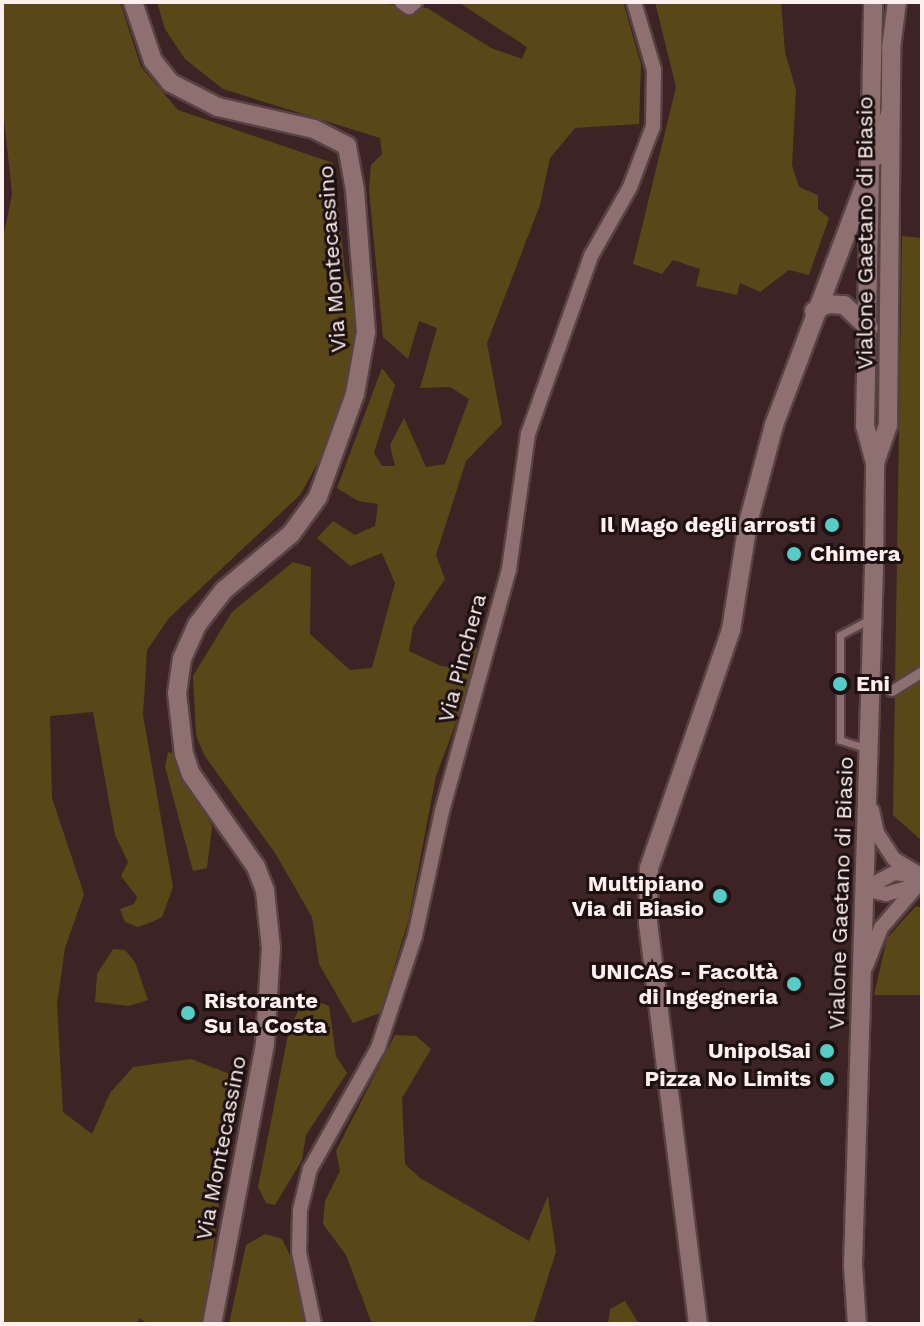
<!DOCTYPE html>
<meta charset="utf-8">
<style>
body{margin:0}
#map{position:relative;width:924px;height:1326px;overflow:hidden;background:#3d2324;font-family:"Work Sans",sans-serif}
div>[style]{position:absolute}
[style*='--x']{left:calc(var(--x)*1px);top:calc(var(--y)*1px);width:calc(var(--w)*1px);rotate:calc(var(--a)*1deg)}
.green>*{inset:0;background:#5a4718}
.roads{filter:drop-shadow(2px 0 #584243) drop-shadow(-2px 0 #584243) drop-shadow(0 2px #584243) drop-shadow(0 -2px #584243)}
.service>*{height:7px;margin:-3.5px;padding:0 3.5px;transform-origin:3.5px;border-radius:3.5px;background:#8f7071}
.pedestrian>*{height:10px;margin:-5px;padding:0 5px;transform-origin:5px;border-radius:5px;background:#8f7071}
.minor>*{height:14px;margin:-7px;padding:0 7px;transform-origin:7px;border-radius:7px;background:#8f7071}
.tertiary>*{height:18px;margin:-9px;padding:0 9px;transform-origin:9px;border-radius:9px;background:#8f7071}
.dots>*{width:22px;height:22px;translate:-50% -50%;box-sizing:border-box;border:4px solid #1c1010;border-radius:50%}
span{translate:-50% -50%;white-space:nowrap;text-align:center;line-height:1.15;-webkit-text-stroke:6px #1c1010;paint-order:stroke}
.street-label{font-size:22px;color:#fff0f0}
.poi-label{font-size:22px;color:#fff0f0;font-weight:700}
.right{translate:-100% -50%;text-align:right}
.left{translate:0 -50%;text-align:left}
.frame{position:absolute;inset:0;border:4px solid #fff0f0;pointer-events:none}
</style>
<div id="map">
<div class="green">
<i style="clip-path:polygon(2px 2px,120px 2px,141px 67px,178px 110px,333px 163px,345px 270px,361px 336px,326px 448px,300px 495px,169px 618px,147px 650px,143px 715px,173px 887px,162px 917px,152px 922px,138px 927px,125px 922px,120px 909px,134px 904px,137px 897px,121px 876px,128px 862px,115px 835px,93px 712px,50px 716px,52px 798px,84px 894px,65px 948px,57px 1004px,63px 1112px,92px 1134px,110px 1093px,133px 1067px,191px 1059px,235px 1076px,204px 1324px,148px 1324px,140px 1318px,136px 1324px,2px 1324px,2px 243px,12px 194px,2px 99px)"></i>
<i style="clip-path:polygon(157px 2px,366px 2px,427px 8px,491px 48px,522px 59px,527px 47px,458px 2px,623px 2px,641px 64px,639px 124px,575px 128px,550px 158px,540px 205px,487px 343px,502px 424px,466px 461px,436px 555px,445px 579px,413px 627px,409px 651px,441px 666px,460px 668px,473px 641px,481px 656px,436px 776px,408px 922px,380px 1013px,353px 1023px,319px 964px,312px 917px,275px 853px,204px 755px,196px 735px,193px 676px,232px 612px,293px 562px,311px 567px,310px 634px,350px 670px,372px 668px,395px 583px,382px 553px,350px 566px,317px 538px,333px 521px,355px 535px,375px 526px,378px 504px,358px 501px,337px 488px,382px 368px,395px 385px,374px 453px,382px 466px,395px 466px,390px 445px,404px 418px,426px 467px,445px 464px,469px 399px,450px 387px,420px 388px,437px 328px,419px 321px,408px 359px,383px 337px,369px 190px,371px 165px,382px 154px,380px 138px,223px 89px,185px 59px,165px 29px)"></i>
<i style="clip-path:polygon(655px 2px,781px 2px,785px 52px,796px 90px,792px 165px,799px 187px,818px 195px,818px 209px,829px 218px,809px 275px,789px 270px,760px 292px,740px 283px,737px 295px,696px 286px,700px 269px,673px 260px,662px 274px,633px 264px,676px 87px)"></i>
<i style="clip-path:polygon(902px 236px,922px 238px,922px 841px,893px 815px)"></i>
<i style="clip-path:polygon(168px 752px,177px 755px,212px 827px,207px 868px,193px 871px,165px 767px)"></i>
<i style="clip-path:polygon(916px 906px,922px 908px,922px 995px,874px 995px,887px 938px)"></i>
<i style="clip-path:polygon(113px 949px,125px 950px,135px 962px,148px 1000px,129px 1006px,95px 1002px,97px 974px)"></i>
<i style="clip-path:polygon(305px 997px,329px 1006px,336px 1056px,347px 1073px,306px 1135px,302px 1160px,275px 1205px,266px 1203px,258px 1187px,289px 1030px)"></i>
<i style="clip-path:polygon(395px 1035px,416px 1036px,431px 1049px,402px 1098px,405px 1164px,420px 1178px,529px 1241px,548px 1196px,556px 1252px,533px 1324px,372px 1324px,346px 1255px,323px 1224px,325px 1201px,340px 1171px,336px 1151px)"></i>
<i style="clip-path:polygon(265px 1234px,282px 1239px,296px 1267px,311px 1324px,229px 1324px,246px 1245px)"></i>
<i style="clip-path:polygon(625px 1301px,639px 1324px,608px 1324px,610px 1309px)"></i>
</div>
<div class="roads">
<div class="service">
<i style="--x:865;--y:748;--w:26;--a:-162"></i>
<i style="--x:840;--y:740;--w:105;--a:-90"></i>
<i style="--x:840;--y:635;--w:36;--a:-28"></i>
</div>
<div class="pedestrian">
<i style="--x:892;--y:691;--w:36;--a:-32"></i>
</div>
<div class="minor">
<i style="--x:402;--y:2;--w:9;--a:36"></i>
<i style="--x:409;--y:7;--w:8;--a:-40"></i>
<i style="--x:872;--y:810;--w:24;--a:78"></i>
<i style="--x:877;--y:833;--w:31;--a:57"></i>
<i style="--x:894;--y:859;--w:33;--a:31"></i>
<i style="--x:864;--y:889;--w:34;--a:-28"></i>
<i style="--x:894;--y:873;--w:24;--a:7"></i>
<i style="--x:864;--y:889;--w:23;--a:13"></i>
<i style="--x:886;--y:894;--w:29;--a:-16"></i>
<i style="--x:866;--y:966;--w:41;--a:-68.5"></i>
<i style="--x:881;--y:928;--w:63;--a:-49.5"></i>
<i style="--x:314;--y:1324;--w:74;--a:-101.8"></i>
<i style="--x:299;--y:1252;--w:42;--a:-88.6"></i>
<i style="--x:300;--y:1210;--w:42;--a:-76.3"></i>
<i style="--x:310;--y:1169;--w:139;--a:-60.7"></i>
<i style="--x:378;--y:1048;--w:118;--a:-71.7"></i>
<i style="--x:415;--y:936;--w:128;--a:-77.8"></i>
<i style="--x:442;--y:811;--w:251;--a:-74.5"></i>
<i style="--x:509;--y:569;--w:136;--a:-82"></i>
<i style="--x:528;--y:434;--w:189;--a:-70.5"></i>
<i style="--x:591;--y:256;--w:79;--a:-60.5"></i>
<i style="--x:630;--y:187;--w:65;--a:-69.3"></i>
<i style="--x:653;--y:126;--w:56;--a:-89"></i>
<i style="--x:654;--y:70;--w:71;--a:-106.4"></i>
</div>
<div class="tertiary">
<i style="--x:133;--y:2;--w:62;--a:71.3"></i>
<i style="--x:153;--y:61;--w:28;--a:51"></i>
<i style="--x:171;--y:83;--w:53;--a:27.1"></i>
<i style="--x:218;--y:107;--w:98;--a:12.9"></i>
<i style="--x:314;--y:129;--w:37;--a:27"></i>
<i style="--x:347;--y:146;--w:45;--a:79.7"></i>
<i style="--x:355;--y:190;--w:142;--a:85.6"></i>
<i style="--x:366;--y:332;--w:63;--a:100.1"></i>
<i style="--x:355;--y:394;--w:109;--a:109.8"></i>
<i style="--x:318;--y:497;--w:46;--a:126.1"></i>
<i style="--x:291;--y:534;--w:87;--a:140.1"></i>
<i style="--x:224;--y:590;--w:44;--a:127.6"></i>
<i style="--x:197;--y:625;--w:36;--a:114"></i>
<i style="--x:182;--y:658;--w:35;--a:98"></i>
<i style="--x:177;--y:693;--w:61;--a:83.5"></i>
<i style="--x:184;--y:754;--w:21;--a:71"></i>
<i style="--x:191;--y:774;--w:113;--a:55"></i>
<i style="--x:256;--y:867;--w:26;--a:69"></i>
<i style="--x:265;--y:891;--w:57;--a:84"></i>
<i style="--x:271;--y:948;--w:96;--a:93.6"></i>
<i style="--x:265;--y:1044;--w:285;--a:100.7"></i>
<i style="--x:875;--y:157;--w:46;--a:-70.8"></i>
<i style="--x:814;--y:311;--w:16;--a:-27"></i>
<i style="--x:828;--y:304;--w:16;--a:4"></i>
<i style="--x:844;--y:305;--w:34;--a:43"></i>
<i style="--x:875;--y:463;--w:40;--a:-71.1"></i>
<i style="--x:888;--y:425;--w:377;--a:-89.5"></i>
<i style="--x:891;--y:48;--w:46;--a:-82.6"></i>
<i style="--x:698;--y:1324;--w:404;--a:-97.1"></i>
<i style="--x:648;--y:923;--w:55;--a:-89"></i>
<i style="--x:649;--y:868;--w:252;--a:-71"></i>
<i style="--x:731;--y:630;--w:108;--a:-81"></i>
<i style="--x:748;--y:523;--w:101;--a:-75.1"></i>
<i style="--x:774;--y:425;--w:258;--a:-69.3"></i>
<i style="--x:857;--y:1324;--w:58;--a:-93.9"></i>
<i style="--x:853;--y:1266;--w:699;--a:-88.28"></i>
<i style="--x:874;--y:567;--w:104;--a:-89.4"></i>
<i style="--x:875;--y:463;--w:38;--a:-105"></i>
<i style="--x:865;--y:426;--w:424;--a:-88.9"></i>
</div>
</div>
<div class="dots">
<i style="left:832px;top:525px;background:#54cdc7"></i>
<i style="left:794px;top:554px;background:#54cdc7"></i>
<i style="left:840px;top:684px;background:#54cdc7"></i>
<i style="left:720px;top:896px;background:#54cdc7"></i>
<i style="left:794px;top:984px;background:#54cdc7"></i>
<i style="left:188px;top:1013px;background:#54cdc7"></i>
<i style="left:827px;top:1051px;background:#54cdc7"></i>
<i style="left:827px;top:1079px;background:#54cdc7"></i>
</div>
<div class="street-label">
<span style="left:865px;top:233px;rotate:-90deg">Vialone Gaetano di Biasio</span>
<span style="left:332px;top:259px;rotate:-94deg">Via Montecassino</span>
<span style="left:462px;top:658px;rotate:-75deg">Via Pinchera</span>
<span style="left:841px;top:893px;rotate:-88deg">Vialone Gaetano di Biasio</span>
<span style="left:221px;top:1148px;rotate:-79deg">Via Montecassino</span>
</div>
<div class="poi-label">
<span class="right" style="left:816px;top:525px">Il Mago degli arrosti</span>
<span class="left" style="left:810px;top:554px">Chimera</span>
<span class="left" style="left:856px;top:684px">Eni</span>
<span class="right" style="left:704px;top:896px">Multipiano<br>Via di Biasio</span>
<span class="right" style="left:778px;top:984px">UNICAS - Facoltà<br>di Ingegneria</span>
<span class="left" style="left:204px;top:1013px">Ristorante<br>Su la Costa</span>
<span class="right" style="left:811px;top:1051px">UnipolSai</span>
<span class="right" style="left:811px;top:1079px">Pizza No Limits</span>
</div>
<div class="frame"></div>
</div>
